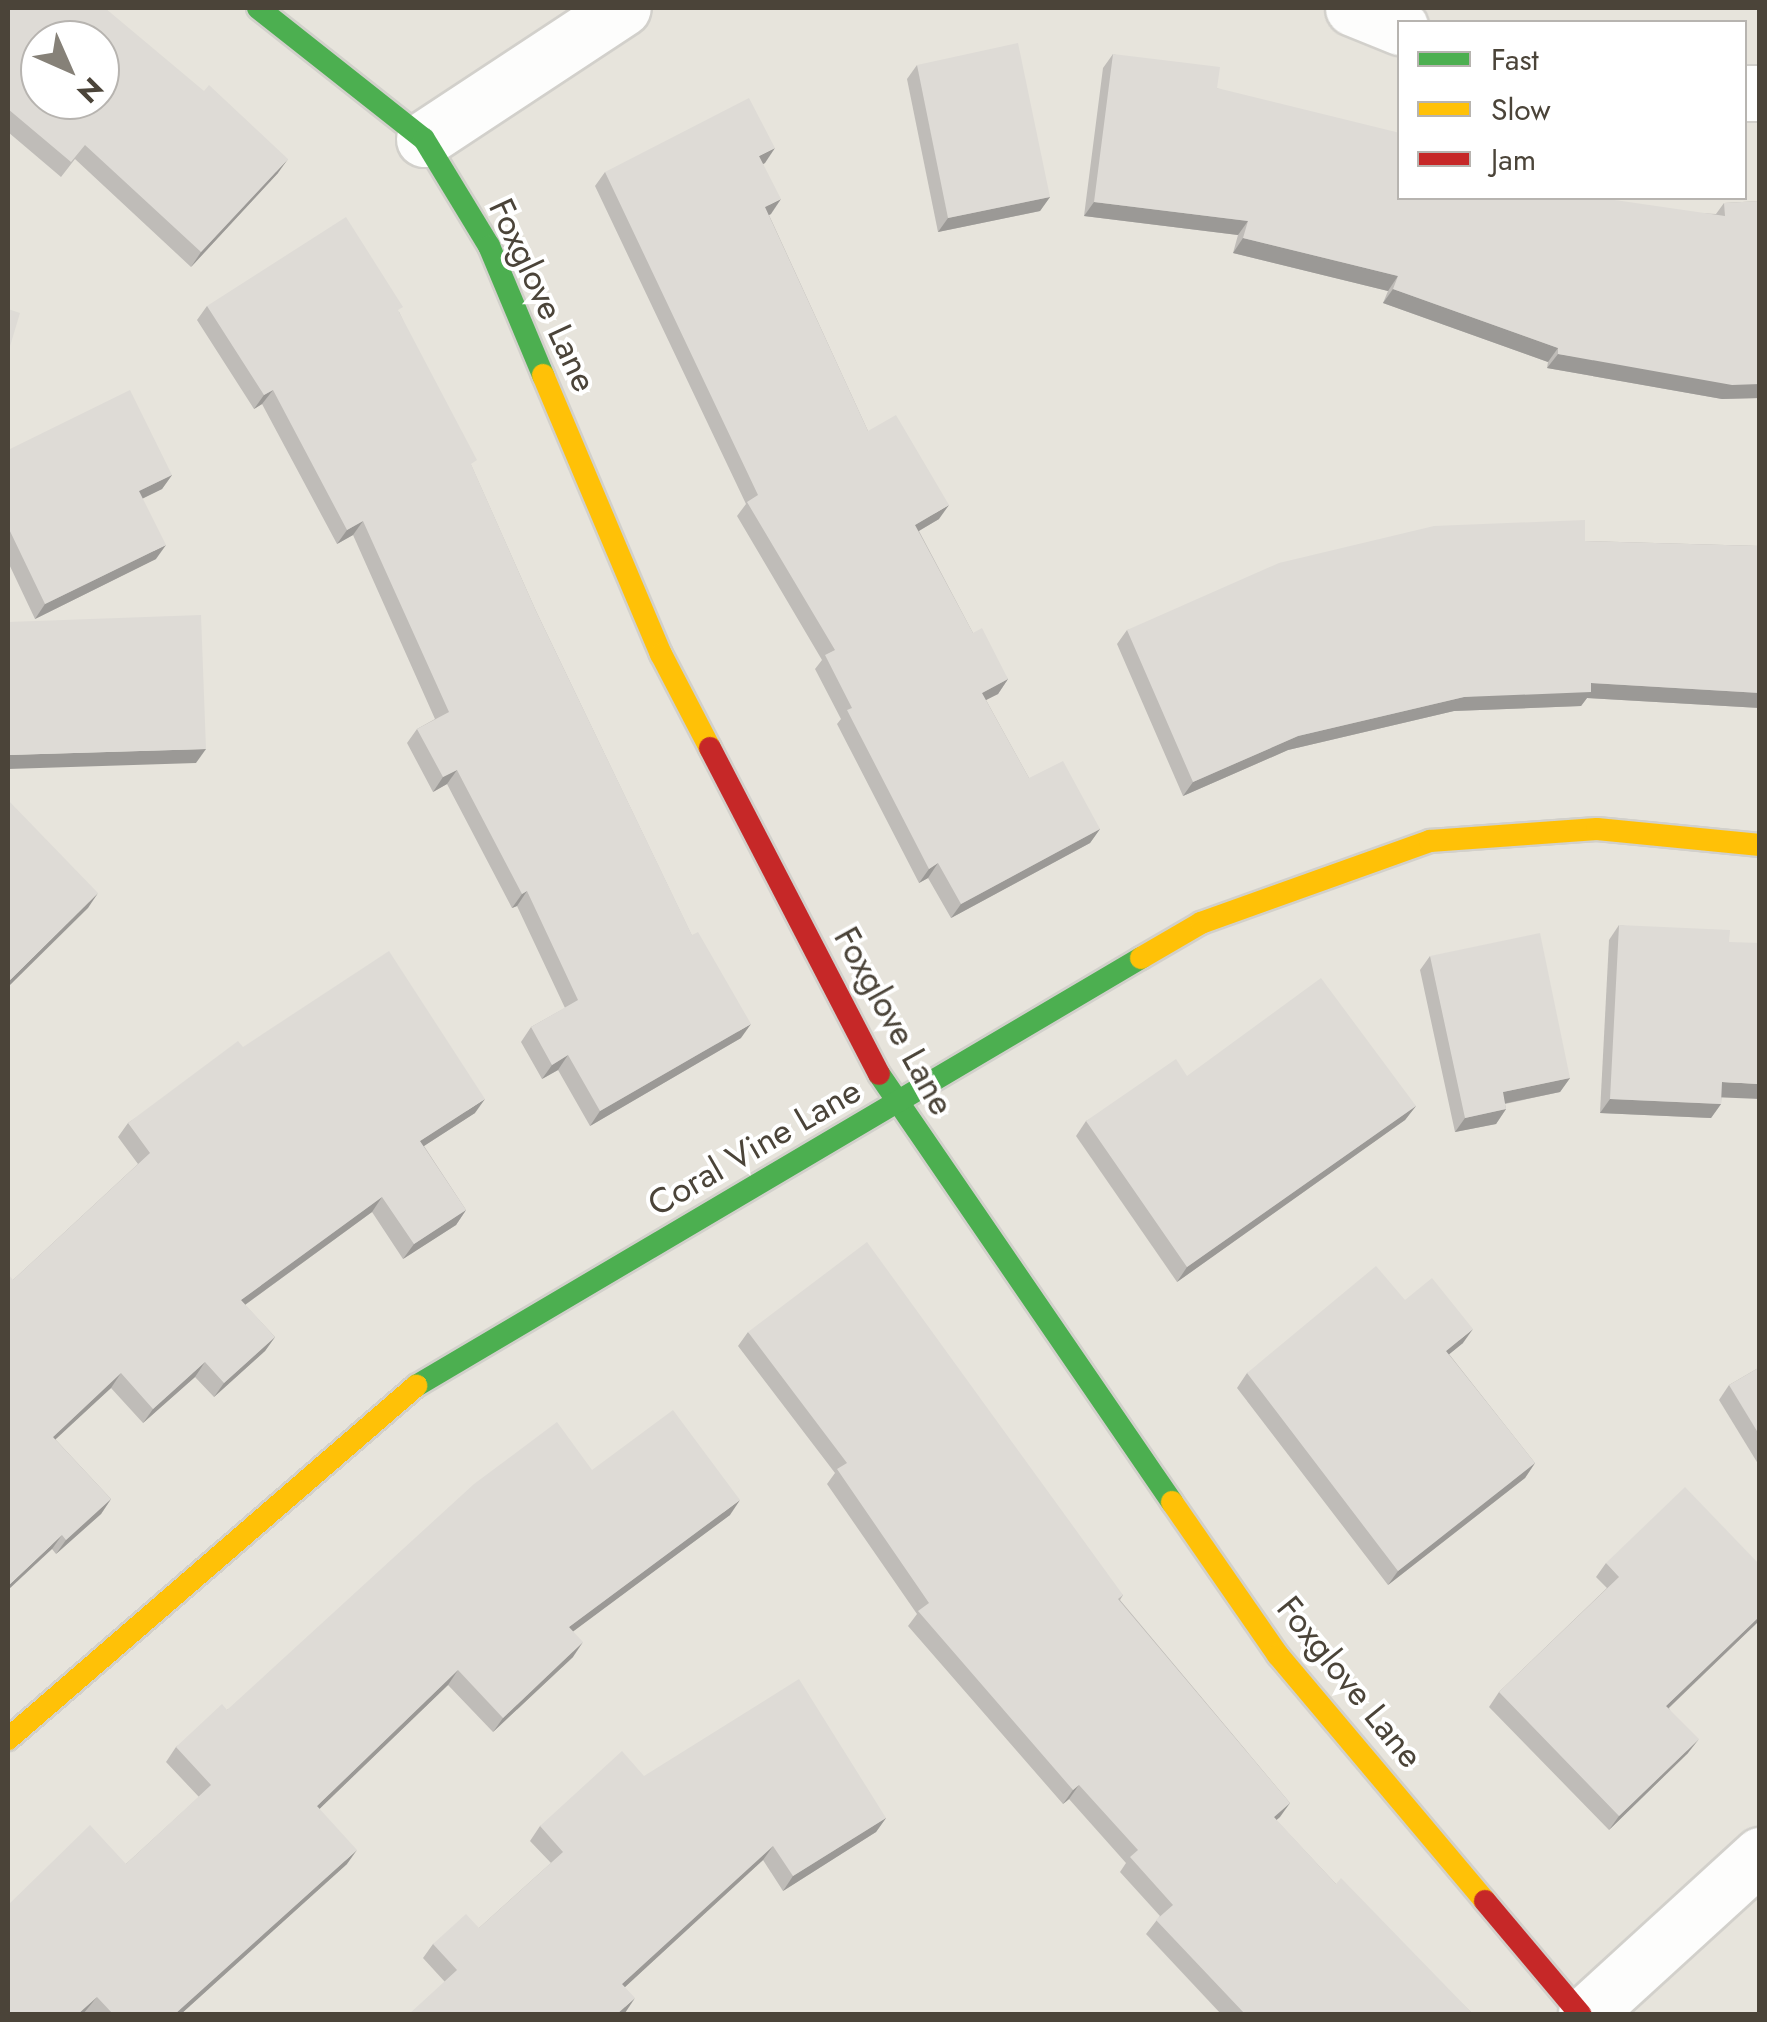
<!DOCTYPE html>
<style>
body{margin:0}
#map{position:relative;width:1767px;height:2022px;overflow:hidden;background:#f4f2ee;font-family:Jost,sans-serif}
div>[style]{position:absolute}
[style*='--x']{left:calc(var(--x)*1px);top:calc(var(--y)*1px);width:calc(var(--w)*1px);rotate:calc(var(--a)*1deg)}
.residential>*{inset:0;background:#e7e4dc}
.roads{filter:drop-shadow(2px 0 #d2d0cb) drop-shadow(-2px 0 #d2d0cb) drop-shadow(0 2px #d2d0cb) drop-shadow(0 -2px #d2d0cb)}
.street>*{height:55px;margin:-27.5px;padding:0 27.5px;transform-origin:27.5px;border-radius:27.5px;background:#fdfdfc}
.fast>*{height:22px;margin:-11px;padding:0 11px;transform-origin:11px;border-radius:11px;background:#4caf50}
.slow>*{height:22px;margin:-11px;padding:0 11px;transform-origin:11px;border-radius:11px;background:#ffc107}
.jam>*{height:22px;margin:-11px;padding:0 11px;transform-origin:11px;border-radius:11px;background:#c62828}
.wall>*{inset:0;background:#bfbcb8}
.shaded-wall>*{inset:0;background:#9b9996}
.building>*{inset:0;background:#dedbd6}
span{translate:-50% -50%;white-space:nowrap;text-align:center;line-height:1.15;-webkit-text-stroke:8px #fff;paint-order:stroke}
.street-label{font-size:35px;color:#4b4439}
.frame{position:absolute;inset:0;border:10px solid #4b4439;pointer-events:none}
.legend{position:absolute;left:1397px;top:20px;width:350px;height:180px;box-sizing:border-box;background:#fff;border:2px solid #b7b4b0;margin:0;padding:12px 18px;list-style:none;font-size:30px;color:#4b4439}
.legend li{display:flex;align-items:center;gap:20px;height:50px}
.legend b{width:50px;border:2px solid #b7b4b0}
.north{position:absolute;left:20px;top:20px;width:100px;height:100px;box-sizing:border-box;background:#fff;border:2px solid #b7b4b0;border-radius:50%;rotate:135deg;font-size:28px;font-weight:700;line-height:40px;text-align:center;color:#4b4439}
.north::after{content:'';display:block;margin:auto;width:35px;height:45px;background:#868178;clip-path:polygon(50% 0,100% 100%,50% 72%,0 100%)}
</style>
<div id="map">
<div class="residential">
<i style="clip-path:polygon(evenodd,8px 8px,1759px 8px,1759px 2014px,8px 2014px,8px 8px,1400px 22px,1744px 22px,1744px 198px,1400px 198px,1400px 22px,8px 8px,40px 40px,100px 40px,100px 100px,40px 100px,40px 40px)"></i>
</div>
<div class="roads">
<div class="street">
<i style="--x:1353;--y:8;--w:51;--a:22"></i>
<i style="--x:1744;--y:93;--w:16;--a:0"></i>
<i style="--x:424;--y:139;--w:238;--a:-33.4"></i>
<i style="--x:1586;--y:2014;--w:236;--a:-42.4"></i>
</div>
<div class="fast">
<i style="--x:258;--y:8;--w:211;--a:38.3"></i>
<i style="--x:424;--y:139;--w:125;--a:58.7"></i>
<i style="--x:489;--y:246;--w:140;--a:67.3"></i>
<i style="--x:879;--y:1074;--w:519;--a:55.61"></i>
<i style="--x:416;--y:1386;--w:842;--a:-30.56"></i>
</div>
<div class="slow">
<i style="--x:543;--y:375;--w:303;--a:67.1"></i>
<i style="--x:661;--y:654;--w:106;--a:62.5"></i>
<i style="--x:1141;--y:958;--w:69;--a:-30.3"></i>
<i style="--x:1201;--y:923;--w:243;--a:-19.7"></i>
<i style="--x:1430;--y:841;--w:167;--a:-4.1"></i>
<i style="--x:1597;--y:829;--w:164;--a:5.6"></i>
<i style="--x:1172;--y:1502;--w:186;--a:55.3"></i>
<i style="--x:1278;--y:1655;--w:322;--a:49.9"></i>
<i style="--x:8;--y:1739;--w:540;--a:-40.87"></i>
</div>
<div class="jam">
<i style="--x:710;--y:748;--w:367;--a:62.6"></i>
<i style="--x:1485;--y:1901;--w:148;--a:49.9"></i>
</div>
</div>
<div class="wall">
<i style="clip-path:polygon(8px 8px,278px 173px,191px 267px,75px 159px,61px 177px,8px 132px)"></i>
<i style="clip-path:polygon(1113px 54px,1217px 88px,1400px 198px,1716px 214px,1724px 203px,1760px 201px,1760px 398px,1722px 399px,1547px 368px,1548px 362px,1383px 303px,1388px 291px,1233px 253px,1238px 235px,1084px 216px,1103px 68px)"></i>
<i style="clip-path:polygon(917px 65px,1050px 197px,1040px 211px,938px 232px,907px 79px)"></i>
<i style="clip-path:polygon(765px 163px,763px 164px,771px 214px,769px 215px,868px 431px,939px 519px,919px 531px,973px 633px,1008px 679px,998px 694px,986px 700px,1029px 778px,1100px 829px,1090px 843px,951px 918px,928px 878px,919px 883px,837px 724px,841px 719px,815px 669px,822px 660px,737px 516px,746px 504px,595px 186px,605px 172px)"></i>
<i style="clip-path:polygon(207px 306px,399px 312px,472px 467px,536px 611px,741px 1038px,590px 1126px,558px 1070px,542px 1079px,521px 1042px,531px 1027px,565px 1008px,517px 906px,512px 908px,447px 784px,433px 792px,407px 743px,417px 729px,435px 719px,353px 535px,337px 544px,262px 404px,254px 409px,197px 320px)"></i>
<i style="clip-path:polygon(8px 450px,172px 475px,162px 489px,142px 499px,156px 559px,35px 619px,8px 562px)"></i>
<i style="clip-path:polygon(1585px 541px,1760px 546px,1760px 708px,1587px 698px,1581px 706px,1454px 711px,1288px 750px,1183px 796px,1117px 644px,1127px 630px)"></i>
<i style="clip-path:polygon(1619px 925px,1729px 942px,1721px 1104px,1711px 1118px,1600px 1113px,1609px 940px)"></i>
<i style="clip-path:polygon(1430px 956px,1570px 1078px,1560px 1092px,1505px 1104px,1506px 1109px,1496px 1124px,1455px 1132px,1420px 970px)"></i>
<i style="clip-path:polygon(243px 1047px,475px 1113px,424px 1146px,466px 1210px,456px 1225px,403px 1259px,372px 1212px,245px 1305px,275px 1337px,265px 1351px,214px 1397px,195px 1377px,143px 1423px,111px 1388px,55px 1439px,111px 1499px,101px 1514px,56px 1554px,52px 1549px,13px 1280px,138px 1164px,118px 1137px,128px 1123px)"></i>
<i style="clip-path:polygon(1187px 1076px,1416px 1106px,1405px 1120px,1177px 1282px,1076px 1136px,1086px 1121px)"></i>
<i style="clip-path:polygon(1405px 1300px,1463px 1343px,1449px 1354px,1535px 1463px,1525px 1478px,1388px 1585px,1237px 1388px,1247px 1373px)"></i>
<i style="clip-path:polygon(748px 1332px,1123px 1595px,1120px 1600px,1290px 1803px,1276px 1820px,1336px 1884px,1473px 2014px,1221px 2014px,1146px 1934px,1160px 1916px,1120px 1872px,1126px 1863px,1069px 1799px,1063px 1804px,908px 1626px,917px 1614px,827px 1484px,835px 1473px,738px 1346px)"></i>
<i style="clip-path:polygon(1760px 1367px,1760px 1467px,1719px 1400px,1729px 1385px)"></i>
<i style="clip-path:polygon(592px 1470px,730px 1515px,573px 1631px,573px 1657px,493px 1732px,448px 1685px,319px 1809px,347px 1864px,181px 2014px,89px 2014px,87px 2012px,83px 2014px,8px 2014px,126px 1864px,199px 1797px,166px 1762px,176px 1747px,227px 1710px)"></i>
<i style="clip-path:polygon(1606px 1563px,1760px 1620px,1669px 1708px,1688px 1753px,1609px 1830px,1489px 1707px,1499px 1692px,1607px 1588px,1596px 1577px)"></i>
<i style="clip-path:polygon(644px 1776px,886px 1818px,876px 1832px,783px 1891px,763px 1860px,625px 1987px,625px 2013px,445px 1982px,423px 1958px,433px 1944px,479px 1928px,551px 1863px,530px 1841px,540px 1826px)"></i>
</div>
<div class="shaded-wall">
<i style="clip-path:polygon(775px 148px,765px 163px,749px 171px,759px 156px)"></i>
<i style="clip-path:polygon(288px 159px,278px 173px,191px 267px,201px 252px)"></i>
<i style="clip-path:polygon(1050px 197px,1040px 211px,938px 232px,948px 218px)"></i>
<i style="clip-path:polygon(781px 199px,771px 214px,755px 222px,765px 207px)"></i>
<i style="clip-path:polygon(1094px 202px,1248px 221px,1238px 235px,1084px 216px)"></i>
<i style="clip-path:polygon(1243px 238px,1398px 276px,1388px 291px,1233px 253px)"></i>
<i style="clip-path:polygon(1393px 289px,1558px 348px,1548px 362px,1383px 303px)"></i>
<i style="clip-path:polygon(1558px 354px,1760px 384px,1760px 398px,1722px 399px,1547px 368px)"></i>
<i style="clip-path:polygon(273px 390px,262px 404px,254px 409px,264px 395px)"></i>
<i style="clip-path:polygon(172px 475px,162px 489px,129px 505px,139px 491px)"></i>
<i style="clip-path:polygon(949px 505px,939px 519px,905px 539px,915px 525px)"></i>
<i style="clip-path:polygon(363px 521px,353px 535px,337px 544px,347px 530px)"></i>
<i style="clip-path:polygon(166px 545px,156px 559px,35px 619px,45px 604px)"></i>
<i style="clip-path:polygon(1008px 679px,998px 694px,972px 707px,982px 693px)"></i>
<i style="clip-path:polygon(1591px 683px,1760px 693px,1760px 708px,1587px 698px,1581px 706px,1454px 711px,1288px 750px,1183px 796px,1193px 782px,1298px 736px,1464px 697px)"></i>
<i style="clip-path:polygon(206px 749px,196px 763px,8px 769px,8px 755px)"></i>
<i style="clip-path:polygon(457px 770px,447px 784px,433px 792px,443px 777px)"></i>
<i style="clip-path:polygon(1100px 829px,1090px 843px,951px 918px,961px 904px)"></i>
<i style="clip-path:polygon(938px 863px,928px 878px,919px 883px,929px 869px)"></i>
<i style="clip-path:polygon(527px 891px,517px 906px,512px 908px,522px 894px)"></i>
<i style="clip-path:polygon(98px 893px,88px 908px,8px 987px,8px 982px)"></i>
<i style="clip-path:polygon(751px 1024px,741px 1038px,590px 1126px,600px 1111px)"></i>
<i style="clip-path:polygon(568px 1055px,558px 1070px,542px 1079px,552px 1065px)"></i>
<i style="clip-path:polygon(1570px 1078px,1560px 1092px,1493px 1106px,1503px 1092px)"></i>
<i style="clip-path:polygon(1722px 1082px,1760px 1084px,1760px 1099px,1712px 1097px)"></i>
<i style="clip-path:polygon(485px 1099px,475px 1113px,410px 1155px,420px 1141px)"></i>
<i style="clip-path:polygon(1610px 1099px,1721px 1104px,1711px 1118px,1600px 1113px)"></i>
<i style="clip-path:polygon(1416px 1106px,1405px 1120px,1177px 1282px,1187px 1267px)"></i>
<i style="clip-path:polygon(1506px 1109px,1496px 1124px,1455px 1132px,1465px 1118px)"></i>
<i style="clip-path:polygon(382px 1197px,372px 1212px,231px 1315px,241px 1300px)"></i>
<i style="clip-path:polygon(466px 1210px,456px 1225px,403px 1259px,414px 1244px)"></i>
<i style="clip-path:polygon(1473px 1329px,1463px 1343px,1436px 1365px,1446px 1351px)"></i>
<i style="clip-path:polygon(275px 1337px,265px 1351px,214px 1397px,224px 1383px)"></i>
<i style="clip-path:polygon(205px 1362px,195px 1377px,143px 1423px,153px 1409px)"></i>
<i style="clip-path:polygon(121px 1373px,111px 1388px,43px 1451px,53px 1437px)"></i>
<i style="clip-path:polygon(1535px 1463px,1525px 1478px,1388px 1585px,1398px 1571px)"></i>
<i style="clip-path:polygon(111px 1499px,101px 1514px,56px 1554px,66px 1540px)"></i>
<i style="clip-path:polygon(740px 1500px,730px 1515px,559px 1642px,569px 1627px)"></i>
<i style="clip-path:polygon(62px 1535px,52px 1549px,8px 1590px,8px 1586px)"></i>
<i style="clip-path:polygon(1760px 1616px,1760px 1620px,1656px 1720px,1666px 1706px)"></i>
<i style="clip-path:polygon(583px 1642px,573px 1657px,493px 1732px,503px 1718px)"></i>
<i style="clip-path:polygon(458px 1670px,448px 1685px,307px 1821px,317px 1806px)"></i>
<i style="clip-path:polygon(1699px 1739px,1688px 1753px,1609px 1830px,1619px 1816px)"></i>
<i style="clip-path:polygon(1079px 1785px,1069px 1799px,1063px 1804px,1073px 1790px)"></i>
<i style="clip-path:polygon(1290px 1803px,1280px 1817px,1264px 1831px,1274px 1817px)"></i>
<i style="clip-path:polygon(886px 1818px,876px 1832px,783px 1891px,793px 1876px)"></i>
<i style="clip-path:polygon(773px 1846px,763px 1860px,612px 1999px,622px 1984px)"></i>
<i style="clip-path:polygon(357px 1850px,347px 1864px,181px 2014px,175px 2014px)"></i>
<i style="clip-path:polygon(97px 1997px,83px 2014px,78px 2014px)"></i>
<i style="clip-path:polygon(635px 1998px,625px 2013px,623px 2014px,617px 2014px)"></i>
</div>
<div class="building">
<i style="clip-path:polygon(evenodd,8px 8px,105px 8px,204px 91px,209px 85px,288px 159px,201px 252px,85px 145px,71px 162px,8px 109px,8px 8px,40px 40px,100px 40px,100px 100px,40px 100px,40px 40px)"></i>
<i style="clip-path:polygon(1018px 43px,1050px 197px,948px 218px,917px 65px)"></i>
<i style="clip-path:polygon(1113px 54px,1220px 67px,1217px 88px,1400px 133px,1400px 198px,1601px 198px,1725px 216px,1724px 203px,1760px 201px,1760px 384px,1732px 385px,1558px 354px,1558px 348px,1393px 289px,1398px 276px,1243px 238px,1248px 221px,1094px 202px)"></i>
<i style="clip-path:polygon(749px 98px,775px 148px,759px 156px,781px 199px,765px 207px,868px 431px,896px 415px,949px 505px,915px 525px,973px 633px,982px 628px,1008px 679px,982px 693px,1029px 778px,1063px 761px,1100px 829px,961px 904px,938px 863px,929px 869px,847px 710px,852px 708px,825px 655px,835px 650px,747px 502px,758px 495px,605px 172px)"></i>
<i style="clip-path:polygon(346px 217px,403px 307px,398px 310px,477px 460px,471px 464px,536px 611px,692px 935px,698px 932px,751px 1024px,600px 1111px,568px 1055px,552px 1065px,531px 1027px,578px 1000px,527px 891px,522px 894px,457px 770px,443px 777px,417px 729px,449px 712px,363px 521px,347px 530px,273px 390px,264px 395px,207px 306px)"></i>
<i style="clip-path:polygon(8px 309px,20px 313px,8px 353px)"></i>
<i style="clip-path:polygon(130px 390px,172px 475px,139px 491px,166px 545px,45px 604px,8px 527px,8px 450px)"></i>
<i style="clip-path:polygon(1585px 520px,1585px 541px,1760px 546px,1760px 693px,1591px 683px,1591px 692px,1464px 697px,1298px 736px,1193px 782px,1127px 630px,1279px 563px,1434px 526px)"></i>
<i style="clip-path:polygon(201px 615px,206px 749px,8px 755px,8px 622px)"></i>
<i style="clip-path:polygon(8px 800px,98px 893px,8px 982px)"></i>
<i style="clip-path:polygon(1619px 925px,1730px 930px,1729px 942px,1760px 943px,1760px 1084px,1722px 1082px,1721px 1104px,1610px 1099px)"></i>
<i style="clip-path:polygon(1540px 933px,1570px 1078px,1503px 1092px,1506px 1109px,1465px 1118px,1430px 956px)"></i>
<i style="clip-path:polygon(389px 951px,485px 1099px,420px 1141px,466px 1210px,414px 1244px,382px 1197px,241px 1300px,275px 1337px,224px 1383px,205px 1362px,153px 1409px,121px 1373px,53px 1437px,111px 1499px,66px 1540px,62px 1535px,8px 1586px,8px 1274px,13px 1280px,150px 1153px,128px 1123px,238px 1041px,243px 1047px)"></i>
<i style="clip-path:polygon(1321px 978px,1416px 1106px,1187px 1267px,1086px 1121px,1176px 1059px,1187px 1076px)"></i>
<i style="clip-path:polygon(867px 1242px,1123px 1595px,1118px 1599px,1290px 1803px,1274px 1817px,1336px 1884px,1341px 1878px,1473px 2014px,1245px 2014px,1156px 1920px,1173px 1905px,1130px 1857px,1138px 1850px,1079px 1785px,1073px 1790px,918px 1611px,929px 1603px,837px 1469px,847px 1463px,748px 1332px)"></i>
<i style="clip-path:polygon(1376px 1266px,1405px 1300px,1432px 1278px,1473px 1329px,1446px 1351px,1535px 1463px,1398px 1571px,1247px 1373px)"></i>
<i style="clip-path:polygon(1760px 1367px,1760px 1436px,1729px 1385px)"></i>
<i style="clip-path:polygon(673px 1410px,740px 1500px,569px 1627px,583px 1642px,503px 1718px,458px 1670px,317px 1806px,357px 1850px,175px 2014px,113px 2014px,97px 1997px,78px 2014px,8px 2014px,8px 1905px,90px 1825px,126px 1864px,211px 1785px,176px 1747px,222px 1704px,227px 1710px,474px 1484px,557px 1422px,592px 1470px)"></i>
<i style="clip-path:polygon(1685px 1487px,1760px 1565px,1760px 1616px,1666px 1706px,1699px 1739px,1619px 1816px,1499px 1692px,1619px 1577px,1606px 1563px)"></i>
<i style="clip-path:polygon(799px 1679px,886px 1818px,793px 1876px,773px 1846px,622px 1984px,635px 1998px,617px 2014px,409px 2014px,457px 1970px,433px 1944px,466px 1914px,479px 1928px,563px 1852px,540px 1826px,622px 1751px,644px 1776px)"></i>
</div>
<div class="street-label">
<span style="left:543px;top:295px;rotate:65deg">Foxglove Lane</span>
<span style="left:894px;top:1021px;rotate:61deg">Foxglove Lane</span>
<span style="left:754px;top:1147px;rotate:-30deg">Coral Vine Lane</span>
<span style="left:1350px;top:1682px;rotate:51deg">Foxglove Lane</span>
</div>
<div class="frame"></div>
<ul class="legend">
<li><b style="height:12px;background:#4caf50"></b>Fast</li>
<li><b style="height:12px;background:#ffc107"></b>Slow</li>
<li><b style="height:12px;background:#c62828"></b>Jam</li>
</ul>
<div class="north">N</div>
</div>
